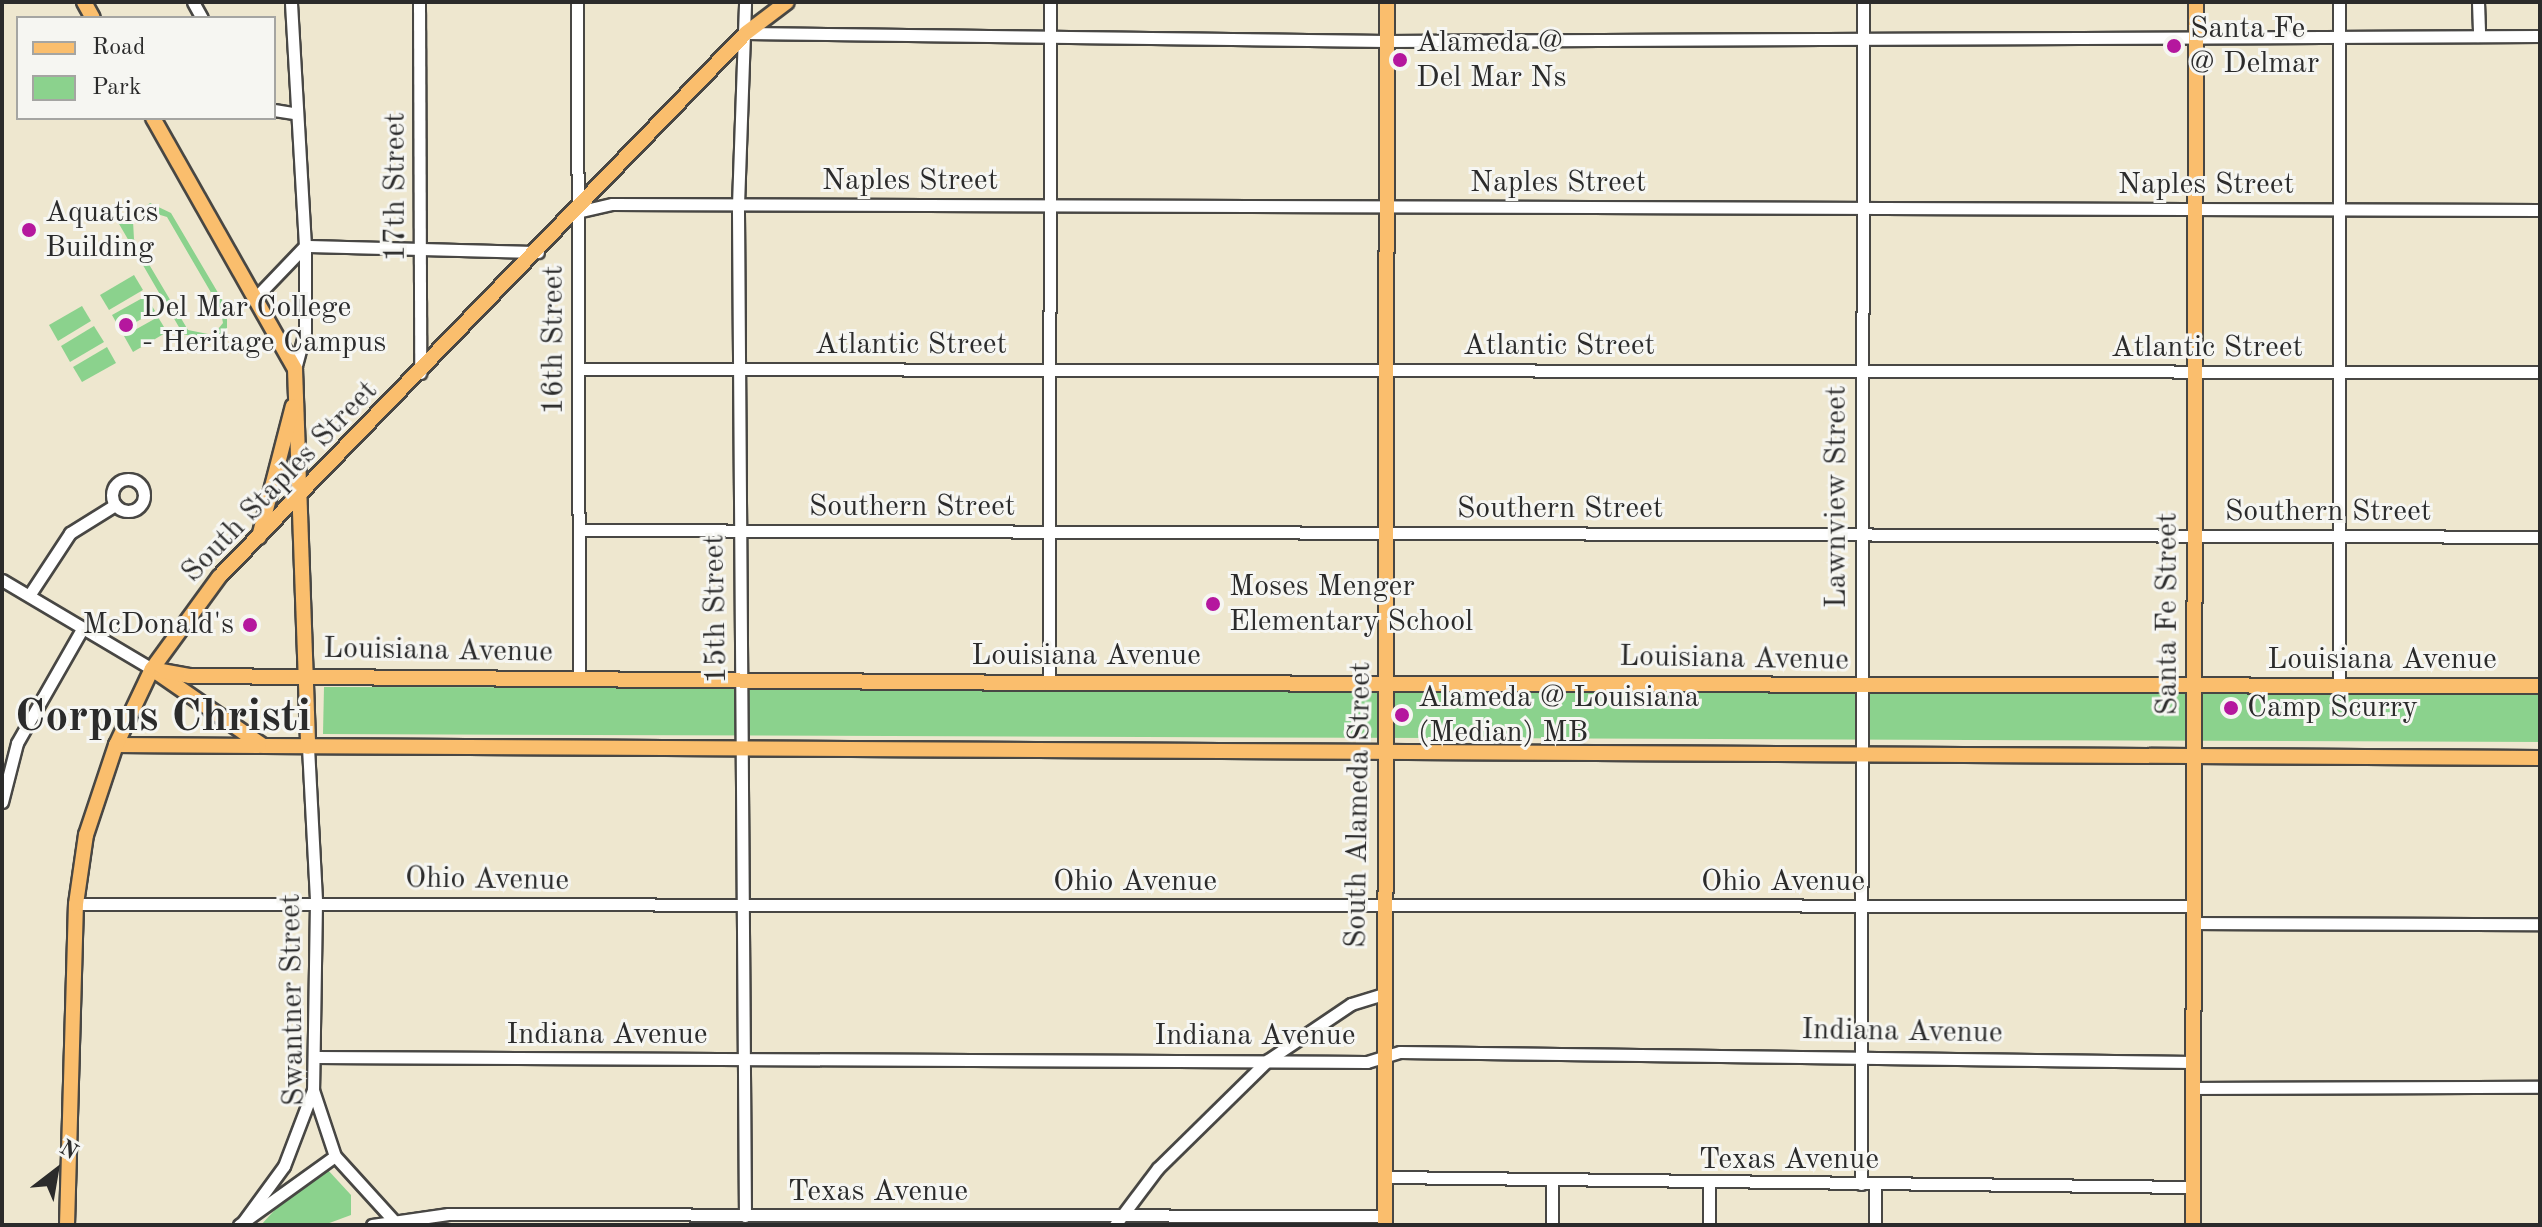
<!DOCTYPE html>
<style>
body{margin:0}
#map{position:relative;width:2542px;height:1227px;overflow:hidden;background:#eee7cf;font-family:"Old Standard TT",serif}
div>[style]{position:absolute}
[style*='--x']{left:calc(var(--x)*1px);top:calc(var(--y)*1px);width:calc(var(--w)*1px);rotate:calc(var(--a)*1deg)}
.green>*{inset:0;background:#8bd28d}
.roads{filter:drop-shadow(2px 0 #484744) drop-shadow(-2px 0 #484744) drop-shadow(0 2px #484744) drop-shadow(0 -2px #484744)}
.minor>*{height:11px;margin:-5.5px;padding:0 5.5px;transform-origin:5.5px;border-radius:5.5px;background:#fff}
.minor>.ring{margin:-5.5px;padding:0;box-sizing:content-box;background:none;border:11px solid #fff;border-radius:50%}
.major>*{height:14px;margin:-7px;padding:0 7px;transform-origin:7px;border-radius:7px;background:#fabe6d}
.dots>*{width:22px;height:22px;translate:-50% -50%;box-sizing:border-box;border:4px solid #f6f6f2;border-radius:50%}
span{translate:-50% -50%;white-space:nowrap;text-align:center;line-height:1.15;-webkit-text-stroke:6px #f6f6f2;paint-order:stroke}
.poi-label{font-size:30px;color:#2b2b2b}
.left{translate:0 -50%;text-align:left}
.right{translate:-100% -50%;text-align:right}
.street-label{font-size:30px;color:#2b2b2b}
.town-label{font-size:46px;color:#2b2b2b;font-weight:700}
.frame{position:absolute;inset:0;border:4px solid #2b2b2b;pointer-events:none}
.legend{position:absolute;left:16px;top:16px;width:260px;height:104px;box-sizing:border-box;background:#f6f6f2;border:2px solid #a5a5a2;margin:0;padding:10px 14px;list-style:none;font-size:24px;color:#2b2b2b}
.legend li{display:flex;align-items:center;gap:16px;height:40px}
.legend b{width:40px;border:2px solid #a5a5a2}
.north{position:absolute;left:16px;top:1131px;width:80px;height:80px;-webkit-text-stroke:6px #f6f6f2;paint-order:stroke;rotate:31deg;font-size:22px;font-weight:700;line-height:32px;text-align:center;color:#2b2b2b}
.north::after{content:'';display:block;margin:auto;width:28px;height:36px;background:#2b2b2b;clip-path:polygon(50% 0,100% 100%,50% 72%,0 100%)}
</style>
<div id="map">
<div class="green">
<i style="clip-path:polygon(evenodd,150px 203px,171px 213px,227px 308px,227px 328px,213px 342px,183px 334px,115px 217px,126px 224px,150px 203px,144px 210px,167px 217px,220px 308px,223px 323px,213px 335px,188px 330px,134px 239px,133px 221px,144px 210px)"></i>
<i style="clip-path:polygon(134px 275px,143px 290px,109px 310px,100px 295px)"></i>
<i style="clip-path:polygon(146px 296px,155px 311px,121px 331px,112px 315px)"></i>
<i style="clip-path:polygon(82px 306px,91px 321px,58px 341px,49px 325px)"></i>
<i style="clip-path:polygon(158px 317px,167px 332px,133px 352px,124px 336px)"></i>
<i style="clip-path:polygon(94px 326px,104px 342px,70px 362px,61px 346px)"></i>
<i style="clip-path:polygon(107px 347px,116px 363px,82px 382px,73px 367px)"></i>
<i style="clip-path:polygon(324px 687px,2540px 691px,2540px 742px,323px 734px)"></i>
<i style="clip-path:polygon(327px 1169px,351px 1195px,351px 1215px,324px 1225px,261px 1225px,291px 1192px)"></i>
</div>
<div class="roads">
<div class="minor">
<i style="--x:193;--y:2;--w:18;--a:61"></i>
<i style="--x:419;--y:2;--w:371;--a:89.8"></i>
<i style="--x:577;--y:2;--w:676;--a:89.83"></i>
<i style="--x:2339;--y:2;--w:683;--a:90"></i>
<i style="--x:2478;--y:2;--w:34;--a:88"></i>
<i style="--x:746;--y:33;--w:640;--a:0.72"></i>
<i style="--x:1386;--y:41;--w:1154;--a:-0.25"></i>
<i style="--x:274;--y:110;--w:20;--a:9"></i>
<i style="--x:577;--y:212;--w:36;--a:-13"></i>
<i style="--x:612;--y:204;--w:1928;--a:0.18"></i>
<i style="--x:258;--y:295;--w:68;--a:-46.2"></i>
<i style="--x:305;--y:246;--w:244;--a:-93.3"></i>
<i style="--x:295;--y:369;--w:38;--a:-75"></i>
<i style="--x:305;--y:332;--w:86;--a:-90"></i>
<i style="--x:305;--y:246;--w:233;--a:1.5"></i>
<i style="--x:578;--y:369;--w:1962;--a:0.09"></i>
<i class="ring" style="left:112px;top:479px;width:21px;height:21px"></i>
<i style="--x:579;--y:530;--w:1961;--a:0.2"></i>
<i style="--x:2;--y:580;--w:174;--a:30.7"></i>
<i style="--x:30;--y:594;--w:73;--a:-56.7"></i>
<i style="--x:70;--y:533;--w:53;--a:-31.9"></i>
<i style="--x:1049;--y:683;--w:681;--a:-89.92"></i>
<i style="--x:308;--y:747;--w:155;--a:87"></i>
<i style="--x:316;--y:902;--w:188;--a:90.9"></i>
<i style="--x:313;--y:1090;--w:70;--a:71.6"></i>
<i style="--x:335;--y:1156;--w:89;--a:47.7"></i>
<i style="--x:2;--y:802;--w:61;--a:-75.7"></i>
<i style="--x:17;--y:743;--w:131;--a:-60.3"></i>
<i style="--x:76;--y:904;--w:2118;--a:0.05"></i>
<i style="--x:2192;--y:923;--w:348;--a:0.2"></i>
<i style="--x:315;--y:1057;--w:1052;--a:0.27"></i>
<i style="--x:1367;--y:1062;--w:34;--a:-17"></i>
<i style="--x:1400;--y:1052;--w:793;--a:0.72"></i>
<i style="--x:2193;--y:1088;--w:347;--a:-0.2"></i>
<i style="--x:1385;--y:1177;--w:808;--a:0.71"></i>
<i style="--x:1709;--y:1184;--w:41;--a:90"></i>
<i style="--x:1861;--y:1184;--w:1182;--a:-89.9"></i>
<i style="--x:745;--y:1216;--w:1011;--a:-90.4"></i>
<i style="--x:738;--y:205;--w:203;--a:-88"></i>
<i style="--x:243;--y:1222;--w:69;--a:-53.8"></i>
<i style="--x:284;--y:1166;--w:81;--a:-69.1"></i>
<i style="--x:239;--y:1225;--w:118;--a:-35.7"></i>
<i style="--x:372;--y:1225;--w:77;--a:-8.2"></i>
<i style="--x:448;--y:1214;--w:937;--a:0.12"></i>
<i style="--x:1115;--y:1225;--w:71;--a:-53"></i>
<i style="--x:1158;--y:1168;--w:154;--a:-44.5"></i>
<i style="--x:1268;--y:1060;--w:100;--a:-34"></i>
<i style="--x:1351;--y:1004;--w:34;--a:-17"></i>
<i style="--x:1552;--y:1225;--w:41;--a:-90"></i>
<i style="--x:1875;--y:1225;--w:41;--a:-90"></i>
</div>
<div class="major">
<i style="--x:84;--y:2;--w:18;--a:61"></i>
<i style="--x:153;--y:118;--w:288;--a:60.5"></i>
<i style="--x:295;--y:369;--w:378;--a:88"></i>
<i style="--x:259;--y:537;--w:135;--a:-75.5"></i>
<i style="--x:152;--y:669;--w:135;--a:34.7"></i>
<i style="--x:263;--y:746;--w:2277;--a:0.3"></i>
<i style="--x:156;--y:670;--w:35;--a:10"></i>
<i style="--x:190;--y:676;--w:859;--a:0.47"></i>
<i style="--x:1049;--y:683;--w:1491;--a:0.12"></i>
<i style="--x:116;--y:745;--w:143;--a:0.4"></i>
<i style="--x:67;--y:1225;--w:321;--a:-88.4"></i>
<i style="--x:76;--y:904;--w:70;--a:-81.8"></i>
<i style="--x:86;--y:835;--w:95;--a:-71.6"></i>
<i style="--x:116;--y:745;--w:84;--a:-64.7"></i>
<i style="--x:152;--y:669;--w:114;--a:-53.9"></i>
<i style="--x:219;--y:577;--w:757;--a:-45.91"></i>
<i style="--x:746;--y:33;--w:51;--a:-37.1"></i>
<i style="--x:1385;--y:1225;--w:1223;--a:-89.91"></i>
<i style="--x:2193;--y:1225;--w:1223;--a:-89.86"></i>
</div>
</div>
<div class="dots">
<i style="left:2174px;top:46px;background:#b5179e"></i>
<i style="left:1400px;top:60px;background:#b5179e"></i>
<i style="left:29px;top:230px;background:#b5179e"></i>
<i style="left:126px;top:325px;background:#b5179e"></i>
<i style="left:1213px;top:604px;background:#b5179e"></i>
<i style="left:250px;top:625px;background:#b5179e"></i>
<i style="left:2231px;top:708px;background:#b5179e"></i>
<i style="left:1402px;top:715px;background:#b5179e"></i>
</div>
<div class="poi-label">
<span class="left" style="left:2190px;top:46px">Santa Fe<br>@ Delmar</span>
<span class="left" style="left:1416px;top:60px">Alameda @<br>Del Mar Ns</span>
<span class="left" style="left:45px;top:230px">Aquatics<br>Building</span>
<span class="left" style="left:142px;top:325px">Del Mar College<br>- Heritage Campus</span>
<span class="left" style="left:1229px;top:604px">Moses Menger<br>Elementary School</span>
<span class="right" style="left:234px;top:625px">McDonald's</span>
<span class="left" style="left:1418px;top:715px">Alameda @ Louisiana<br>(Median) MB</span>
<span class="left" style="left:2247px;top:708px">Camp Scurry</span>
</div>
<div class="street-label">
<span style="left:910px;top:181px">Naples Street</span>
<span style="left:1558px;top:183px">Naples Street</span>
<span style="left:2206px;top:185px">Naples Street</span>
<span style="left:396px;top:187px;rotate:-90deg">17th Street</span>
<span style="left:554px;top:340px;rotate:-90deg">16th Street</span>
<span style="left:911px;top:345px">Atlantic Street</span>
<span style="left:1559px;top:346px">Atlantic Street</span>
<span style="left:2207px;top:348px">Atlantic Street</span>
<span style="left:280px;top:482px;rotate:-46deg">South Staples Street</span>
<span style="left:1837px;top:497px;rotate:-90deg">Lawnview Street</span>
<span style="left:912px;top:507px">Southern Street</span>
<span style="left:1560px;top:509px">Southern Street</span>
<span style="left:2328px;top:512px">Southern Street</span>
<span style="left:716px;top:609px;rotate:-91deg">15th Street</span>
<span style="left:2168px;top:614px;rotate:-90deg">Santa Fe Street</span>
<span style="left:438px;top:651px;rotate:1deg">Louisiana Avenue</span>
<span style="left:1086px;top:656px">Louisiana Avenue</span>
<span style="left:1734px;top:659px;rotate:1deg">Louisiana Avenue</span>
<span style="left:2382px;top:660px">Louisiana Avenue</span>
<span style="left:1359px;top:805px;rotate:-89deg">South Alameda Street</span>
<span style="left:487px;top:880px;rotate:1deg">Ohio Avenue</span>
<span style="left:1135px;top:882px">Ohio Avenue</span>
<span style="left:1783px;top:882px">Ohio Avenue</span>
<span style="left:293px;top:1000px;rotate:-91deg">Swantner Street</span>
<span style="left:1902px;top:1032px;rotate:1deg">Indiana Avenue</span>
<span style="left:607px;top:1035px">Indiana Avenue</span>
<span style="left:1255px;top:1036px">Indiana Avenue</span>
<span style="left:1789px;top:1160px">Texas Avenue</span>
<span style="left:878px;top:1192px">Texas Avenue</span>
</div>
<div class="town-label">
<span style="left:163px;top:718px">Corpus Christi</span>
</div>
<div class="frame"></div>
<ul class="legend">
<li><b style="height:10px;background:#fabe6d"></b>Road</li>
<li><b style="height:22px;background:#8bd28d"></b>Park</li>
</ul>
<div class="north">N</div>
</div>
